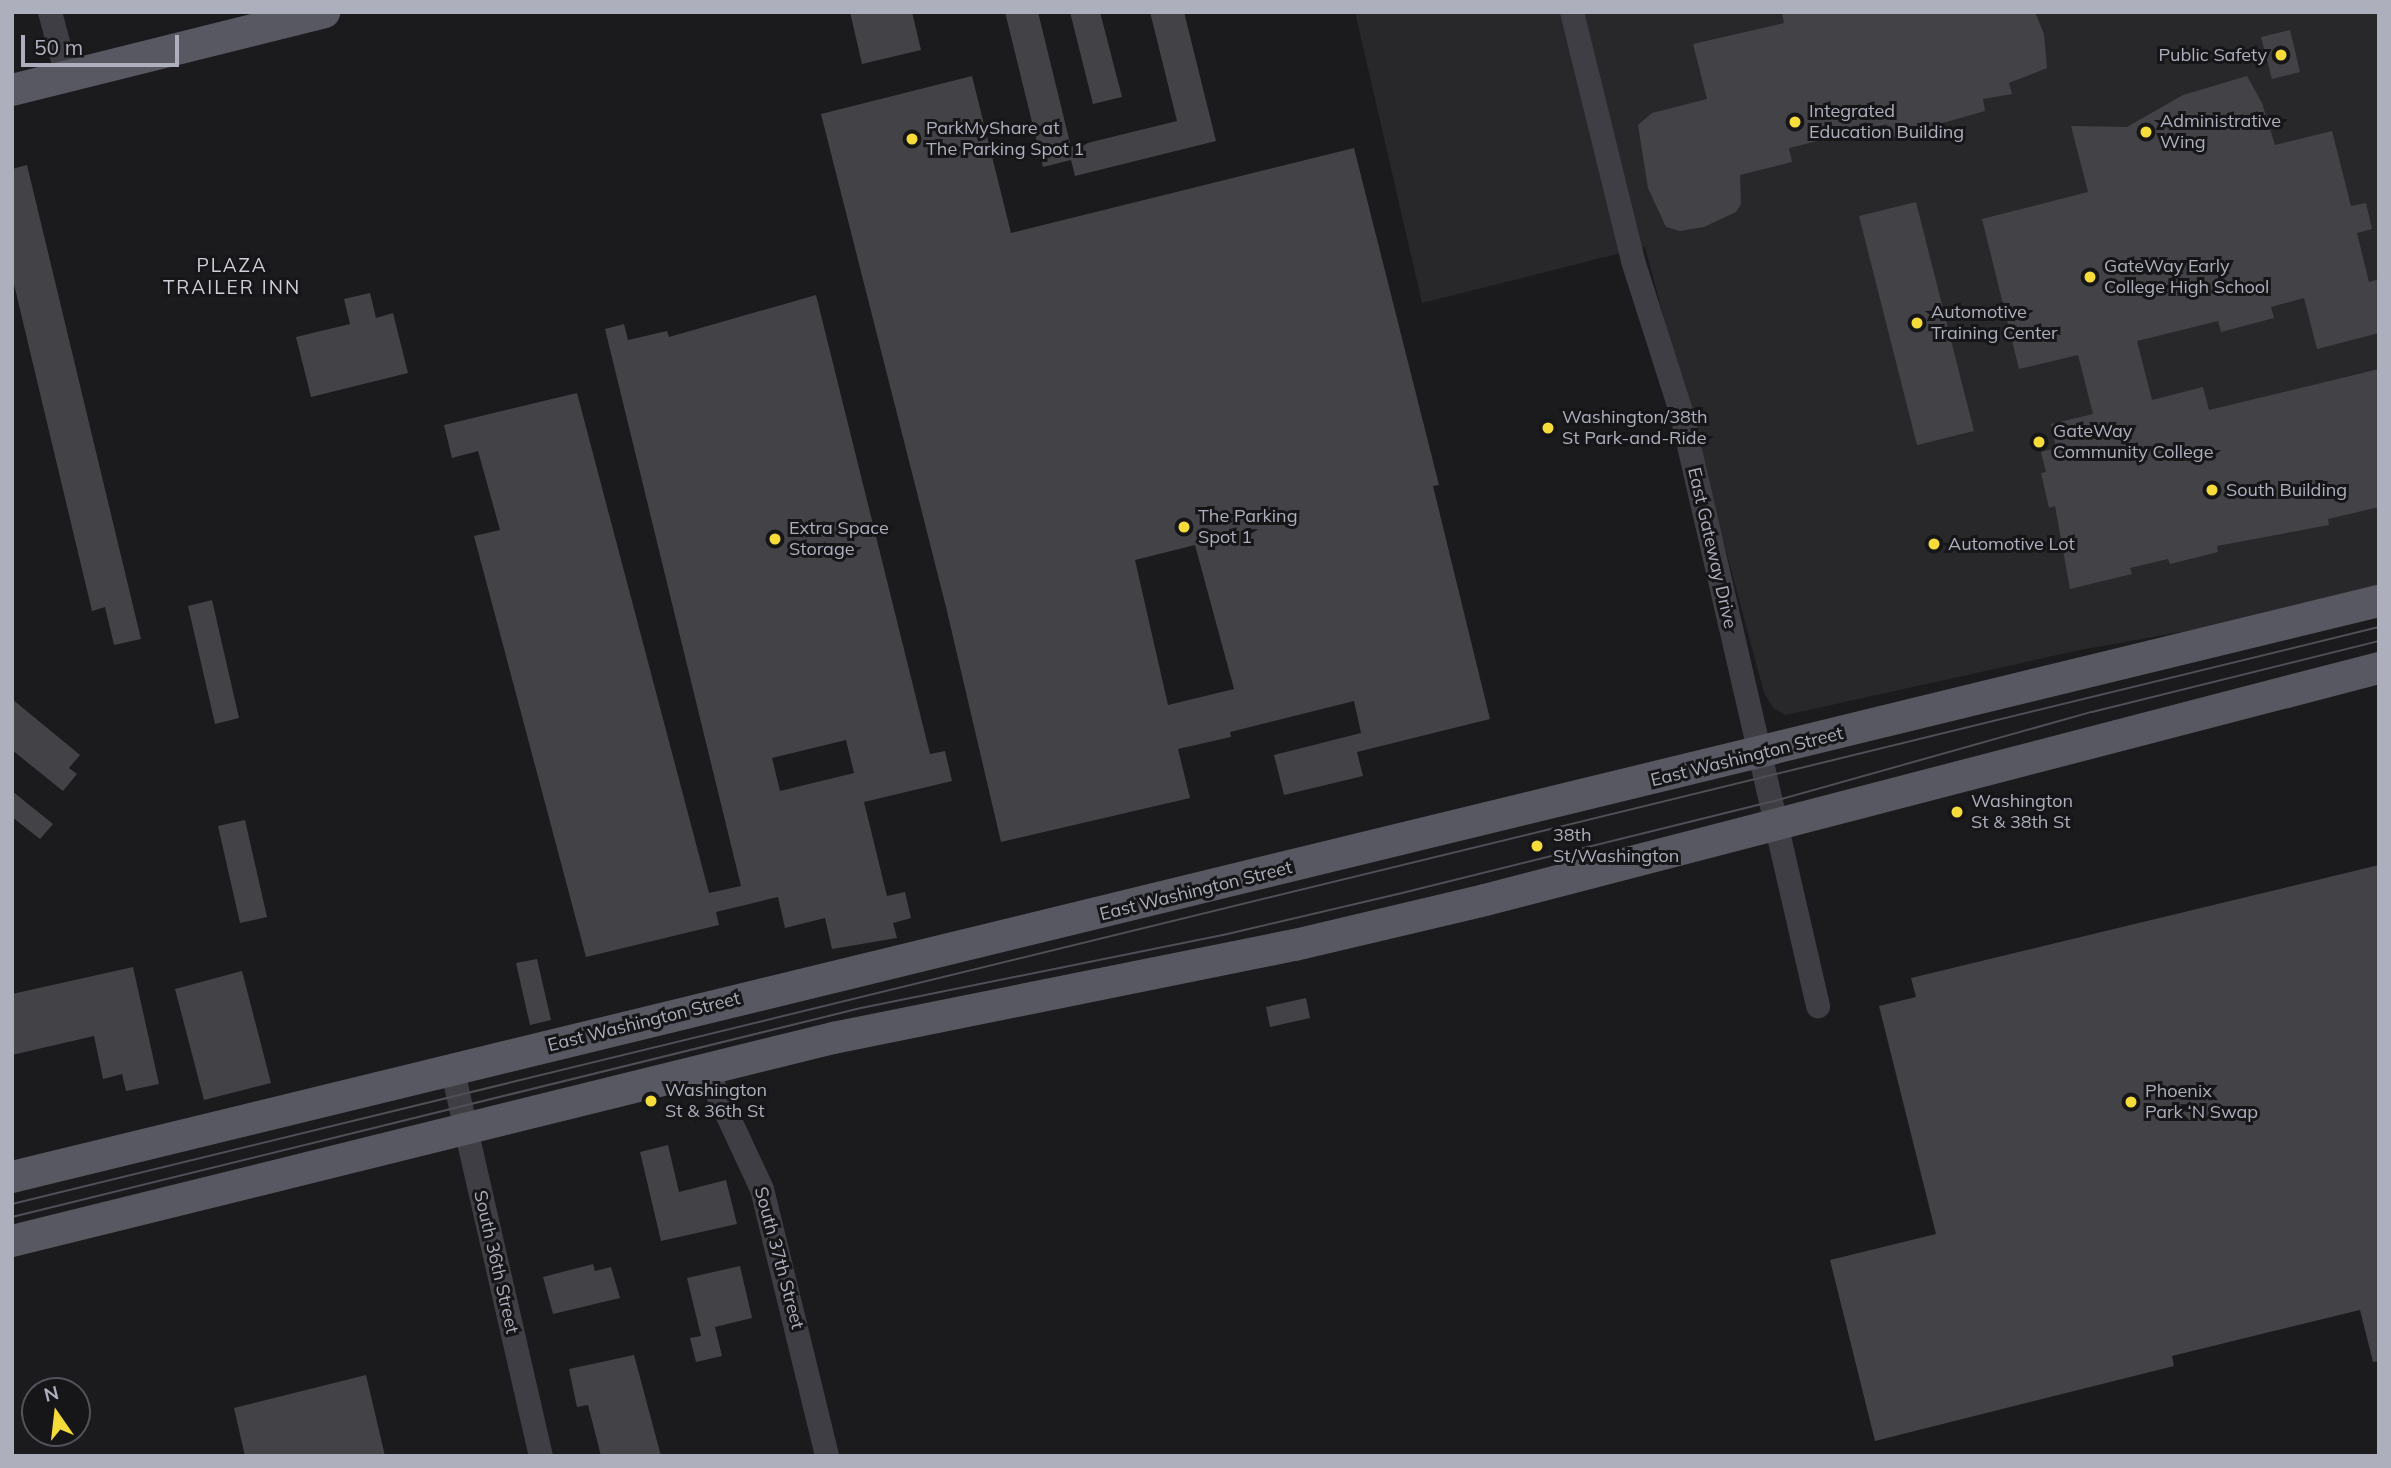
<!DOCTYPE html>
<meta charset="utf-8">
<style>
body{margin:0}
#map{position:relative;width:2391px;height:1468px;overflow:hidden;background:#1b1b1d;font-family:Mulish,sans-serif}
div>[style]{position:absolute}
[style*='--x']{left:calc(var(--x)*1px);top:calc(var(--y)*1px);width:calc(var(--w)*1px);rotate:calc(var(--a)*1deg)}
.built>*{inset:0;background:#28272a}
.building>*{inset:0;background:#434347}
.minor>*{height:24px;margin:-12px;padding:0 12px;transform-origin:12px;border-radius:12px;background:#3e3e44}
.major>*{height:32px;margin:-16px;padding:0 16px;transform-origin:16px;border-radius:16px;background:#585862}
.tram>*{height:2px;margin:-1px;padding:0 1px;transform-origin:1px;border-radius:1px;background:#4f4f57}
.dots>*{width:19px;height:19px;translate:-50% -50%;box-sizing:border-box;border:4px solid #161618;border-radius:50%}
span{translate:-50% -50%;white-space:nowrap;text-align:center;line-height:1.15;-webkit-text-stroke:6px #161618;paint-order:stroke}
.poi-label{font-size:18px;color:#adafbd}
.right{translate:-100% -50%;text-align:right}
.left{translate:0 -50%;text-align:left}
.street-label{font-size:18px;color:#adafbd}
.neighbourhood-label{font-size:19px;color:#cecfd9;letter-spacing:2px}
.frame{position:absolute;inset:0;border:14px solid #adafbd;pointer-events:none}
.north{position:absolute;left:21px;top:1377px;width:70px;height:70px;box-sizing:border-box;background:#161618;border:2px solid #52535a;border-radius:50%;rotate:346deg;font-size:19px;font-weight:700;line-height:28px;text-align:center;color:#adafbd}
.north::after{content:'';display:block;margin:auto;width:24px;height:32px;background:#f6dc3b;clip-path:polygon(50% 0,100% 100%,50% 72%,0 100%)}
.scale{position:absolute;left:21px;top:35px;width:158px;height:32px;box-sizing:border-box;border:4px solid #adafbd;border-top:0;padding-left:9px;font-size:21px;line-height:24px;white-space:nowrap;color:#adafbd;-webkit-text-stroke:5px #161618;paint-order:stroke}
</style>
<div id="map">
<div class="built">
<i style="clip-path:polygon(1355px 12px,2379px 12px,2379px 585px,2209px 627px,2080px 650px,1786px 715px,1774px 709px,1764px 693px,1645px 247px,1422px 303px)"></i>
</div>
<div class="building">
<i style="clip-path:polygon(850px 12px,912px 12px,921px 50px,862px 64px)"></i>
<i style="clip-path:polygon(1005px 12px,1038px 12px,1071px 147px,1177px 121px,1150px 12px,1184px 12px,1216px 141px,1075px 176px,1071px 160px,1043px 167px)"></i>
<i style="clip-path:polygon(1070px 12px,1100px 12px,1122px 97px,1093px 104px)"></i>
<i style="clip-path:polygon(1782px 12px,2035px 12px,2044px 34px,2047px 68px,2009px 83px,2012px 94px,1983px 99px,1985px 111px,1890px 138px,1887px 124px,1789px 148px,1792px 162px,1740px 175px,1741px 204px,1736px 212px,1704px 227px,1680px 231px,1666px 227px,1648px 188px,1638px 125px,1652px 113px,1707px 99px,1693px 44px,1784px 23px)"></i>
<i style="clip-path:polygon(2290px 30px,2300px 72px,2272px 79px,2261px 37px)"></i>
<i style="clip-path:polygon(evenodd,972px 76px,1011px 233px,1354px 148px,1439px 485px,1433px 486px,1490px 719px,1357px 752px,1363px 776px,1284px 795px,1274px 755px,1361px 733px,1354px 701px,1230px 732px,1231px 737px,1178px 749px,1190px 798px,1001px 842px,946px 607px,821px 114px,972px 76px,1195px 545px,1234px 689px,1168px 705px,1135px 560px,1195px 545px)"></i>
<i style="clip-path:polygon(2247px 76px,2262px 103px,2275px 145px,2332px 131px,2351px 206px,2366px 203px,2372px 229px,2357px 233px,2369px 282px,2379px 279px,2379px 333px,2317px 349px,2304px 298px,2271px 307px,2274px 318px,2221px 332px,2218px 321px,2137px 341px,2152px 400px,2203px 387px,2209px 410px,2379px 369px,2379px 507px,2328px 519px,2329px 525px,2217px 546px,2218px 552px,2170px 564px,2168px 559px,2130px 568px,2132px 574px,2070px 589px,2055px 506px,2049px 508px,2041px 473px,2046px 472px,2041px 452px,2056px 448px,2051px 424px,2093px 414px,2078px 355px,2019px 369px,1982px 219px,2088px 192px,2071px 126px,2127px 127px,2183px 95px)"></i>
<i style="clip-path:polygon(27px 165px,141px 639px,114px 645px,105px 607px,92px 611px,12px 276px,12px 169px)"></i>
<i style="clip-path:polygon(1916px 202px,1974px 431px,1917px 445px,1859px 216px)"></i>
<i style="clip-path:polygon(370px 293px,376px 318px,393px 313px,408px 373px,311px 397px,296px 337px,350px 324px,344px 299px)"></i>
<i style="clip-path:polygon(evenodd,816px 295px,930px 754px,945px 751px,952px 781px,864px 802px,887px 896px,905px 892px,911px 918px,893px 923px,897px 938px,832px 949px,825px 918px,785px 928px,778px 897px,716px 912px,719px 925px,586px 957px,474px 536px,500px 530px,478px 451px,452px 458px,444px 425px,577px 393px,709px 893px,741px 886px,605px 329px,624px 324px,628px 340px,667px 331px,669px 337px,816px 295px,846px 740px,854px 773px,780px 791px,772px 758px,846px 740px)"></i>
<i style="clip-path:polygon(212px 600px,239px 718px,215px 724px,188px 606px)"></i>
<i style="clip-path:polygon(12px 699px,80px 755px,69px 768px,77px 774px,63px 791px,12px 750px)"></i>
<i style="clip-path:polygon(12px 791px,53px 824px,40px 839px,12px 817px)"></i>
<i style="clip-path:polygon(245px 820px,267px 917px,240px 923px,218px 826px)"></i>
<i style="clip-path:polygon(2379px 865px,2379px 1361px,2373px 1362px,2360px 1310px,2172px 1356px,2174px 1366px,1875px 1441px,1830px 1260px,1936px 1234px,1879px 1006px,1916px 997px,1911px 978px)"></i>
<i style="clip-path:polygon(537px 959px,551px 1020px,530px 1025px,516px 963px)"></i>
<i style="clip-path:polygon(133px 967px,159px 1084px,126px 1091px,122px 1074px,103px 1079px,94px 1036px,12px 1055px,12px 994px)"></i>
<i style="clip-path:polygon(242px 971px,271px 1083px,204px 1100px,175px 989px)"></i>
<i style="clip-path:polygon(1306px 998px,1310px 1018px,1270px 1027px,1266px 1007px)"></i>
<i style="clip-path:polygon(668px 1145px,679px 1192px,726px 1180px,737px 1224px,661px 1241px,640px 1152px)"></i>
<i style="clip-path:polygon(593px 1264px,595px 1271px,611px 1267px,620px 1298px,553px 1314px,543px 1277px)"></i>
<i style="clip-path:polygon(740px 1266px,752px 1318px,715px 1327px,722px 1356px,696px 1362px,690px 1338px,701px 1336px,687px 1278px)"></i>
<i style="clip-path:polygon(634px 1355px,661px 1456px,601px 1456px,588px 1405px,577px 1407px,569px 1369px)"></i>
<i style="clip-path:polygon(366px 1375px,385px 1456px,245px 1456px,234px 1408px)"></i>
</div>
<div class="minor">
<i style="--x:50;--y:12;--w:66;--a:75.1"></i>
<i style="--x:1572;--y:12;--w:256;--a:76.2"></i>
<i style="--x:1633;--y:261;--w:157;--a:72.3"></i>
<i style="--x:1681;--y:411;--w:611;--a:77.03"></i>
<i style="--x:452;--y:1068;--w:398;--a:77.1"></i>
<i style="--x:706;--y:1069;--w:132;--a:65"></i>
<i style="--x:762;--y:1189;--w:275;--a:76.3"></i>
</div>
<div class="major">
<i style="--x:12;--y:90;--w:322;--a:-14"></i>
<i style="--x:12;--y:1177;--w:2436;--a:-13.68"></i>
<i style="--x:12;--y:1241;--w:846;--a:-13.89"></i>
<i style="--x:833;--y:1038;--w:471;--a:-11.4"></i>
<i style="--x:1295;--y:945;--w:195;--a:-13.3"></i>
<i style="--x:1485;--y:900;--w:924;--a:-14.55"></i>
</div>
<div class="tram">
<i style="--x:12;--y:1204;--w:2436;--a:-13.7"></i>
<i style="--x:12;--y:1217;--w:874;--a:-13.83"></i>
<i style="--x:861;--y:1008;--w:369;--a:-11.4"></i>
<i style="--x:1223;--y:935;--w:184;--a:-13.2"></i>
<i style="--x:1402;--y:893;--w:380;--a:-13.9"></i>
<i style="--x:1771;--y:802;--w:333;--a:-15.7"></i>
<i style="--x:2092;--y:712;--w:296;--a:-13.9"></i>
</div>
<div class="dots">
<i style="left:2281px;top:55px;background:#f6dc3b"></i>
<i style="left:1795px;top:122px;background:#f6dc3b"></i>
<i style="left:2146px;top:132px;background:#f6dc3b"></i>
<i style="left:912px;top:139px;background:#f6dc3b"></i>
<i style="left:2090px;top:277px;background:#f6dc3b"></i>
<i style="left:1917px;top:323px;background:#f6dc3b"></i>
<i style="left:1548px;top:428px;background:#f6dc3b"></i>
<i style="left:2039px;top:442px;background:#f6dc3b"></i>
<i style="left:2212px;top:490px;background:#f6dc3b"></i>
<i style="left:1184px;top:527px;background:#f6dc3b"></i>
<i style="left:775px;top:539px;background:#f6dc3b"></i>
<i style="left:1934px;top:544px;background:#f6dc3b"></i>
<i style="left:1957px;top:812px;background:#f6dc3b"></i>
<i style="left:1537px;top:846px;background:#f6dc3b"></i>
<i style="left:651px;top:1101px;background:#f6dc3b"></i>
<i style="left:2131px;top:1102px;background:#f6dc3b"></i>
</div>
<div class="poi-label">
<span class="right" style="left:2267px;top:55px">Public Safety</span>
<span class="left" style="left:1809px;top:122px">Integrated<br>Education Building</span>
<span class="left" style="left:2160px;top:132px">Administrative<br>Wing</span>
<span class="left" style="left:926px;top:139px">ParkMyShare at<br>The Parking Spot 1</span>
<span class="left" style="left:2104px;top:277px">GateWay Early<br>College High School</span>
<span class="left" style="left:1931px;top:323px">Automotive<br>Training Center</span>
<span class="left" style="left:1562px;top:428px">Washington/38th<br>St Park-and-Ride</span>
<span class="left" style="left:2053px;top:442px">GateWay<br>Community College</span>
<span class="left" style="left:2226px;top:490px">South Building</span>
<span class="left" style="left:1198px;top:527px">The Parking<br>Spot 1</span>
<span class="left" style="left:789px;top:539px">Extra Space<br>Storage</span>
<span class="left" style="left:1948px;top:544px">Automotive Lot</span>
<span class="left" style="left:1971px;top:812px">Washington<br>St &amp; 38th St</span>
<span class="left" style="left:1553px;top:846px">38th<br>St/Washington</span>
<span class="left" style="left:665px;top:1101px">Washington<br>St &amp; 36th St</span>
<span class="left" style="left:2145px;top:1102px">Phoenix<br>Park ‘N Swap</span>
</div>
<div class="street-label">
<span style="left:1712px;top:548px;rotate:77deg">East Gateway Drive</span>
<span style="left:1747px;top:757px;rotate:-14deg">East Washington Street</span>
<span style="left:1196px;top:891px;rotate:-14deg">East Washington Street</span>
<span style="left:644px;top:1022px;rotate:-14deg">East Washington Street</span>
<span style="left:779px;top:1258px;rotate:75deg">South 37th Street</span>
<span style="left:496px;top:1262px;rotate:77deg">South 36th Street</span>
</div>
<div class="neighbourhood-label">
<span style="left:232px;top:277px">PLAZA<br>TRAILER INN</span>
</div>
<div class="frame"></div>
<div class="north">N</div>
<div class="scale">50 m</div>
</div>
